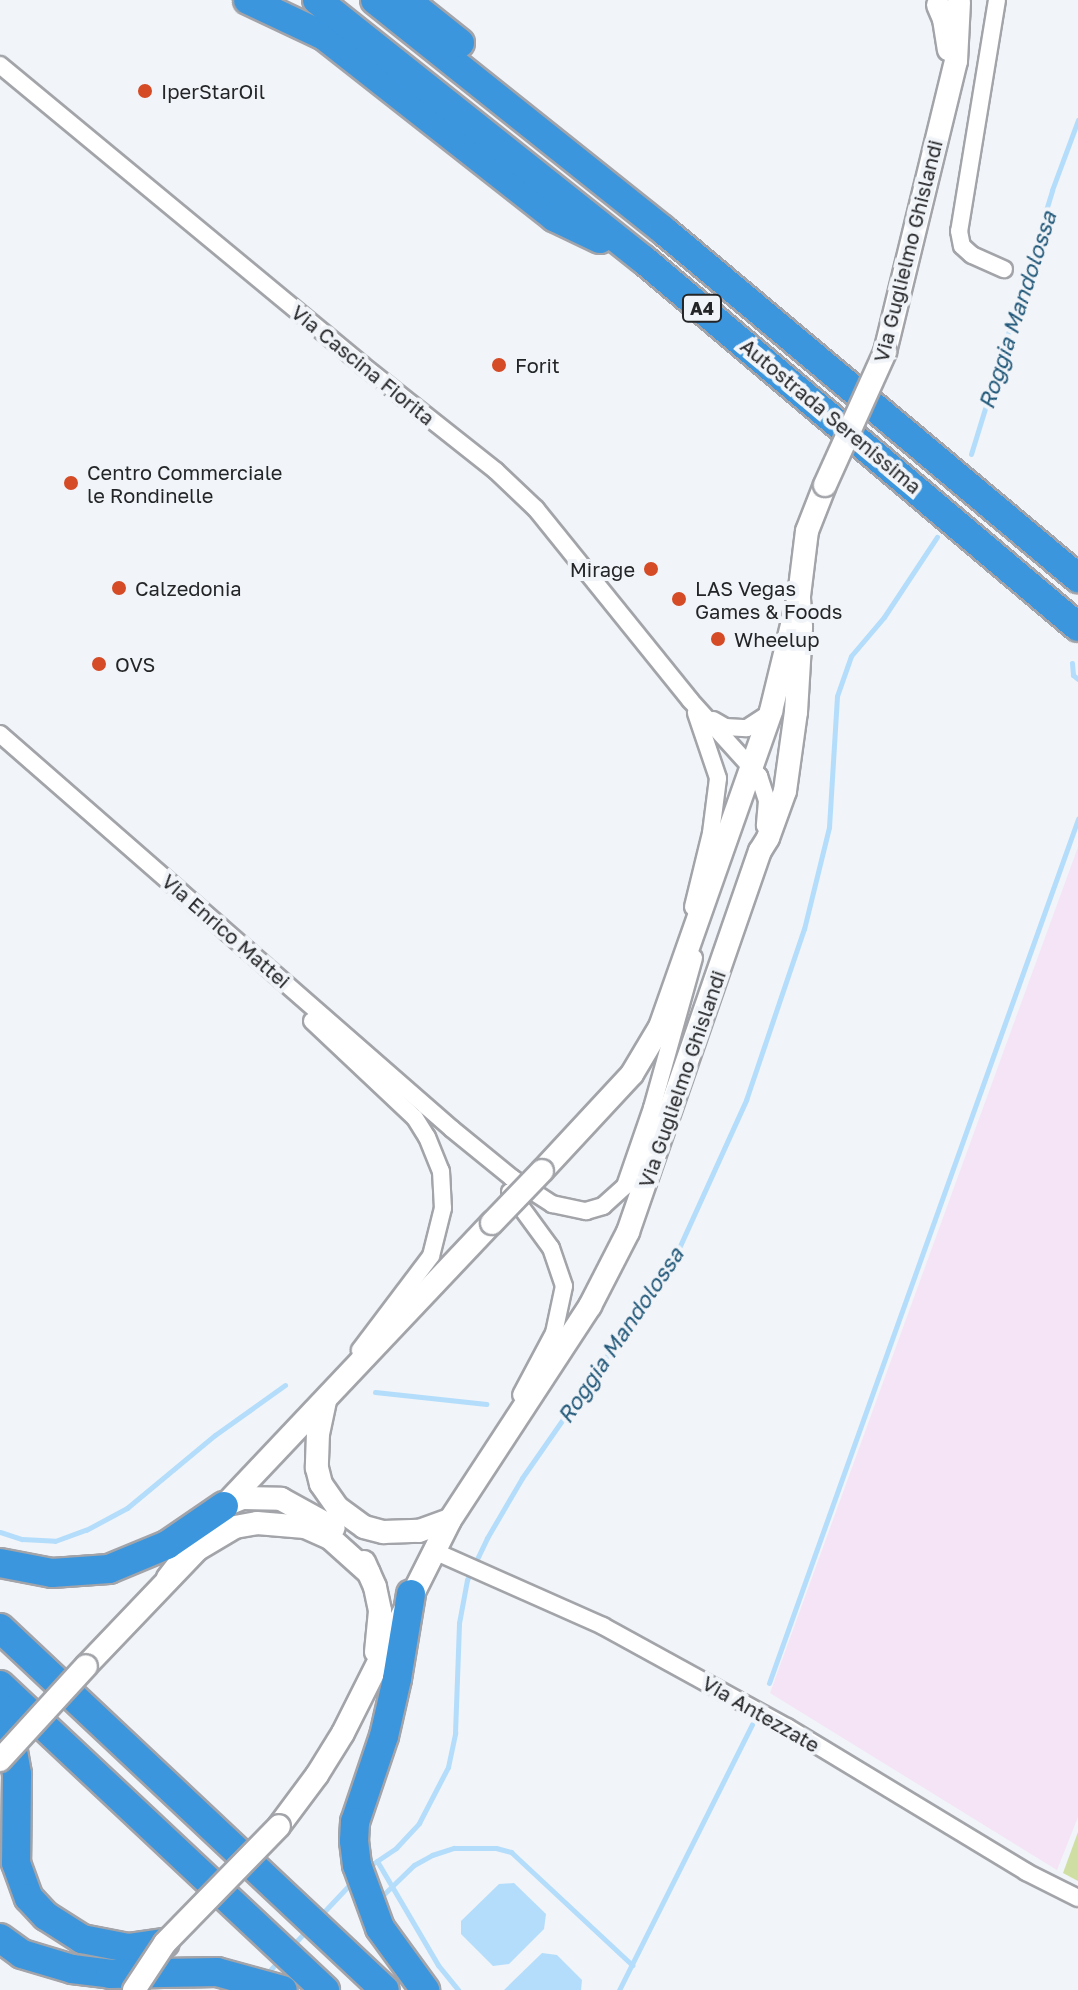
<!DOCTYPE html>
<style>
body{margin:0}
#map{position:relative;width:1078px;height:1990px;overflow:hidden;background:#f1f4f8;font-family:"Golos Text",sans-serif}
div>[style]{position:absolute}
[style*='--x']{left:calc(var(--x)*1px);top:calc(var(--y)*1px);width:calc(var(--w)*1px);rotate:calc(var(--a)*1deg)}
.industrial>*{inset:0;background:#f4e4f6}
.green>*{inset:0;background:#cfdfa4}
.water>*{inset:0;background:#b3ddfb}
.stream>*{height:5px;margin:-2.5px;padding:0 2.5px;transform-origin:2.5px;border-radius:2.5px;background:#b3ddfb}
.roads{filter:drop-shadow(2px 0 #a2a4a9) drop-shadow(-2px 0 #a2a4a9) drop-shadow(0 2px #a2a4a9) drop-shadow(0 -2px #a2a4a9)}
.street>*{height:16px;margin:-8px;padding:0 8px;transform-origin:8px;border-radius:8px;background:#fff}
.secondary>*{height:22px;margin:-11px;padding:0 11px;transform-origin:11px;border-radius:11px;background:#fff}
.highway>*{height:28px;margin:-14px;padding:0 14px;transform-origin:14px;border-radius:14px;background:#3b96de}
.bridges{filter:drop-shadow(2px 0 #a2a4a9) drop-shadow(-2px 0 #a2a4a9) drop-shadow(0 2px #a2a4a9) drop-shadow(0 -2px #a2a4a9)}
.secondary-bridge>*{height:22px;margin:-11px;padding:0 11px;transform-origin:11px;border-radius:11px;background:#fff}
.dots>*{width:22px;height:22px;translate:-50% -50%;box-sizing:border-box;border:4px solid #f1f4f8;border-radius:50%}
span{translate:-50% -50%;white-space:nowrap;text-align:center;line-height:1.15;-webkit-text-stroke:8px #f1f4f8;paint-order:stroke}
.shield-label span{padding:2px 6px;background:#f1f4f8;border:2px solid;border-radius:6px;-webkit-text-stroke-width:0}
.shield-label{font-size:18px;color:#242527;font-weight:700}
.poi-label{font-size:20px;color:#242527}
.left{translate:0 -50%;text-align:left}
.right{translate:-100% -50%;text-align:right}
.street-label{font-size:20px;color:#242527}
.water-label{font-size:22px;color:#215879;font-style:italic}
</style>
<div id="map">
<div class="industrial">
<i style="clip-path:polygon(1078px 847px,1078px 1817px,1057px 1870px,770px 1693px)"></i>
</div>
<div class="green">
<i style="clip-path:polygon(1078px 1832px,1078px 1881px,1063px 1873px)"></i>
</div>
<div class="water">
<i style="clip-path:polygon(514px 1883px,546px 1914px,544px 1929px,509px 1964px,493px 1966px,461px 1934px,461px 1921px,499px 1884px)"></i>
<i style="clip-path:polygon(542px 1953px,557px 1955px,582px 1980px,581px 1990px,504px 1990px)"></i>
</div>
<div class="stream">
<i style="--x:971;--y:454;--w:276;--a:-72.9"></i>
<i style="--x:1052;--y:190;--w:75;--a:-69.6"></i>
<i style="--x:1072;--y:663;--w:12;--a:85"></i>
<i style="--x:1073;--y:675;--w:6;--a:39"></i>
<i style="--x:375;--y:1392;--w:112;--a:6.2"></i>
<i style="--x:0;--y:1532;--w:23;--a:18"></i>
<i style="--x:22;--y:1539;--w:33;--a:3"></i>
<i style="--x:55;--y:1541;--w:33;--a:-20"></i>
<i style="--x:86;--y:1530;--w:47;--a:-28.2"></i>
<i style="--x:127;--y:1508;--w:114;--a:-39.7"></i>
<i style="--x:215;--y:1435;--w:86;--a:-35.5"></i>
<i style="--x:769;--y:1683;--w:918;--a:-70.32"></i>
<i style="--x:377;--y:1861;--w:121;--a:59.6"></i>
<i style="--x:438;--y:1965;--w:32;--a:51"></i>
<i style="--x:368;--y:1867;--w:34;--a:-34"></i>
<i style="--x:396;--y:1848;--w:34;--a:-47"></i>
<i style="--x:419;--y:1823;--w:63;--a:-62.6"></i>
<i style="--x:448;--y:1767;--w:35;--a:-78"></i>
<i style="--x:455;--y:1733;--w:110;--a:-87.9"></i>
<i style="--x:459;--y:1623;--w:44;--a:-79.5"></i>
<i style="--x:467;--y:1580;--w:47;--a:-64.5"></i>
<i style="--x:487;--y:1538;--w:69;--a:-59.7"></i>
<i style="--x:522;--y:1478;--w:267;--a:-55.2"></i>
<i style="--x:674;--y:1259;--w:175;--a:-65.6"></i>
<i style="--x:746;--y:1100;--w:181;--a:-71.3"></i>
<i style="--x:804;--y:929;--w:105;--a:-76.2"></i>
<i style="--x:829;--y:827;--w:131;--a:-86.5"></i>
<i style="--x:837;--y:696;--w:42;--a:-70.7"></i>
<i style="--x:851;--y:656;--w:51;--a:-49.8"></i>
<i style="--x:884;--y:617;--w:96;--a:-56.5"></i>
<i style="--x:383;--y:1895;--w:43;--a:-44.1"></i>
<i style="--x:414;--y:1865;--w:21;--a:-29"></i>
<i style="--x:432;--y:1855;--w:23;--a:-18"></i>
<i style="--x:454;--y:1848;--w:42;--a:0"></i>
<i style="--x:496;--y:1848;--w:16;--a:15"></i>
<i style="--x:511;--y:1852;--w:166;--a:43"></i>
<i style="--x:320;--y:1916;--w:47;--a:-46.7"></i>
<i style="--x:293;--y:1945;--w:22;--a:-47"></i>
<i style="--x:266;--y:1975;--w:23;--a:-49"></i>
<i style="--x:619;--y:1990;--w:297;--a:-63.4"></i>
</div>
<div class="roads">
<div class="street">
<i style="--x:997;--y:0;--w:234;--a:99.3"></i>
<i style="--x:959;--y:231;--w:15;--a:79"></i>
<i style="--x:962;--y:246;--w:13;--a:42"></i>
<i style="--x:972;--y:255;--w:35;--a:24"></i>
<i style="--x:0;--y:65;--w:469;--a:39.6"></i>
<i style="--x:361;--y:364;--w:172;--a:38.4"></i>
<i style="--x:496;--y:471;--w:55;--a:43.5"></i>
<i style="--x:536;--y:509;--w:245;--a:51.1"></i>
<i style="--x:690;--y:700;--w:103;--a:47.8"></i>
<i style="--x:759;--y:776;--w:26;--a:72"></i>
<i style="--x:767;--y:801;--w:25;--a:95"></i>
<i style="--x:713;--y:720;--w:14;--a:30"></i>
<i style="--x:725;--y:727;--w:22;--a:3"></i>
<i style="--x:747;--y:728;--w:27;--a:-33"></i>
<i style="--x:0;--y:734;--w:600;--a:41.15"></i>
<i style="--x:452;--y:1129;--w:77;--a:39.2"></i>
<i style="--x:512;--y:1178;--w:48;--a:33"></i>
<i style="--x:552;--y:1204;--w:35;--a:12"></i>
<i style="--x:586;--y:1211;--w:18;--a:-16"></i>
<i style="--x:603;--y:1206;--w:30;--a:-42"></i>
<i style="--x:625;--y:1186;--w:83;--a:-70.9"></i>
<i style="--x:652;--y:1108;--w:156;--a:-74.4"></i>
<i style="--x:693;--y:907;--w:76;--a:-76.3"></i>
<i style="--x:711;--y:833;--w:55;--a:-82.7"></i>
<i style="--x:718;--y:778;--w:69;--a:-108.7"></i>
<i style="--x:312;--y:1021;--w:141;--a:43.3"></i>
<i style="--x:415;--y:1118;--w:22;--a:58"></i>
<i style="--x:427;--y:1137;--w:37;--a:68"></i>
<i style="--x:441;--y:1171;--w:37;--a:87"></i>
<i style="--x:443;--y:1208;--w:49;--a:104"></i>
<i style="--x:431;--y:1256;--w:118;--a:127.1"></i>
<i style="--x:510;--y:1192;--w:69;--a:53.8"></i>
<i style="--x:551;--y:1248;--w:40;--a:71.1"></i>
<i style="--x:564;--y:1286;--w:48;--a:102"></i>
<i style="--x:554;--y:1333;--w:70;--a:118"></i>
<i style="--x:434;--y:1551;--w:185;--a:23.9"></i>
<i style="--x:603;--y:1626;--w:210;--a:28.8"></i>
<i style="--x:787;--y:1727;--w:280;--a:31.2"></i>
<i style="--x:1026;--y:1872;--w:58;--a:26.6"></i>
</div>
<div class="secondary">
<i style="--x:938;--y:5;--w:15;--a:67"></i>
<i style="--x:944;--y:19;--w:31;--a:81"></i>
<i style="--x:885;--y:352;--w:300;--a:-76.3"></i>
<i style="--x:956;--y:61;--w:59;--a:-87.1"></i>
<i style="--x:542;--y:1171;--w:132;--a:-47.1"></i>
<i style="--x:632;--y:1074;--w:55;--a:-59.2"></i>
<i style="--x:660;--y:1027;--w:335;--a:-70.6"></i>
<i style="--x:771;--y:711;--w:118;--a:-76.3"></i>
<i style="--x:799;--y:596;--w:65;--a:-83"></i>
<i style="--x:807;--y:531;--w:49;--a:-68.6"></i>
<i style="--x:325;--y:1401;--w:33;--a:102"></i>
<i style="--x:318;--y:1433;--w:35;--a:92"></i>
<i style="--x:317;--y:1468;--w:16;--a:76"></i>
<i style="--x:321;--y:1484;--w:29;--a:55"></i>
<i style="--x:338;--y:1508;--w:32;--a:36"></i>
<i style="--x:364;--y:1527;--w:20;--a:15"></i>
<i style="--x:383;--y:1532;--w:36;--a:-2"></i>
<i style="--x:419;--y:1531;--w:33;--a:-20"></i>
<i style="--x:225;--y:1505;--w:18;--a:-22"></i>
<i style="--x:242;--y:1498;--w:39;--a:1"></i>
<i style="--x:281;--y:1499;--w:60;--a:28.7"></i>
<i style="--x:364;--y:1562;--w:27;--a:66"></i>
<i style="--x:375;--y:1587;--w:25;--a:78"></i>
<i style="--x:380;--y:1611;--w:41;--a:95.6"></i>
<i style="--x:168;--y:1578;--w:91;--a:-52.1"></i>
<i style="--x:224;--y:1506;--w:390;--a:-46.6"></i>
<i style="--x:86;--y:1666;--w:162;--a:-46.3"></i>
<i style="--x:198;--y:1549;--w:43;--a:-30.7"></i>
<i style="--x:235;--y:1527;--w:22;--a:-10"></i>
<i style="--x:257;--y:1523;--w:48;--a:4.8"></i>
<i style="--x:305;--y:1527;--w:27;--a:24"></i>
<i style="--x:330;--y:1538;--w:52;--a:41.9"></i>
<i style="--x:279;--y:1826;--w:64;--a:-53.3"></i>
<i style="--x:317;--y:1775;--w:49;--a:-58.2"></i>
<i style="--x:343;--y:1733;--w:238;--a:-63.3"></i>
<i style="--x:450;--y:1520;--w:256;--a:-56.8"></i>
<i style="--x:590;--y:1306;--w:83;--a:-62.8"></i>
<i style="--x:628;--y:1232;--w:403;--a:-70.9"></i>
<i style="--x:760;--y:851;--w:15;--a:-58"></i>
<i style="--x:768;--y:838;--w:50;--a:-70.1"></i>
<i style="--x:785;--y:791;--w:80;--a:-82.1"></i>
<i style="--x:796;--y:712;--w:85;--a:-86.6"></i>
<i style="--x:801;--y:627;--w:31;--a:-94"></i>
</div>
<div class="highway">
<i style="--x:248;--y:0;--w:84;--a:25.3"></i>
<i style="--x:324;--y:36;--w:293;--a:38.2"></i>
<i style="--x:554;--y:217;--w:51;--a:25.6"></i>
<i style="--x:317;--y:0;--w:418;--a:38.5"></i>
<i style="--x:644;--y:260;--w:568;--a:40.22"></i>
<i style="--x:375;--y:0;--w:369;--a:38.6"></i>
<i style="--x:663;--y:230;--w:542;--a:39.98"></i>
<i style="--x:406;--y:0;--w:69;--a:38.5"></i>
<i style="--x:0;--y:1563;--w:53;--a:10.9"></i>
<i style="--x:52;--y:1573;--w:57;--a:-4"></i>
<i style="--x:109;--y:1569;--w:63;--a:-22.5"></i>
<i style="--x:167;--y:1545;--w:69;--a:-34.4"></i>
<i style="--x:411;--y:1594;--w:86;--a:99.4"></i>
<i style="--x:397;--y:1679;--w:58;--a:102.8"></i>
<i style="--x:384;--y:1736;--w:91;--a:108.6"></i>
<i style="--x:355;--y:1822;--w:19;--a:93"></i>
<i style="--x:354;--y:1841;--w:24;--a:83"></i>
<i style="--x:357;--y:1865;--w:67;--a:69.9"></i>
<i style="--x:380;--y:1928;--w:77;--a:54"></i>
<i style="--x:0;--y:1628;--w:528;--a:43.24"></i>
<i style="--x:0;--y:1685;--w:446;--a:43.2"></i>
<i style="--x:0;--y:1707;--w:29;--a:70"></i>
<i style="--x:10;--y:1734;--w:41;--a:80.1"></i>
<i style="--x:17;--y:1774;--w:89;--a:90.6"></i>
<i style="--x:16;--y:1863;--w:37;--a:70"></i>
<i style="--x:29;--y:1898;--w:25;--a:47"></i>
<i style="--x:46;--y:1916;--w:43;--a:32.6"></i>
<i style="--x:82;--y:1939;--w:47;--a:11.1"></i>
<i style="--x:128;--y:1948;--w:37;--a:-8"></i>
<i style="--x:0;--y:1938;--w:27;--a:36"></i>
<i style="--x:22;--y:1954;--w:52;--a:16.7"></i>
<i style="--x:72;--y:1969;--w:38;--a:7"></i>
<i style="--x:110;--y:1974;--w:107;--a:-1.1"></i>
<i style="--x:217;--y:1972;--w:68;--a:15.3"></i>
</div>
</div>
<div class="bridges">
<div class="secondary-bridge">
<i style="--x:825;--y:485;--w:146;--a:-65.7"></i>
<i style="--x:492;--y:1223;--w:72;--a:-46.1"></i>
<i style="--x:0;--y:1760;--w:127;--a:-47.5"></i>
<i style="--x:134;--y:1990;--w:56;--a:-56.6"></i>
<i style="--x:165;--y:1943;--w:163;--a:-45.7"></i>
</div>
</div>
<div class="dots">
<i style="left:145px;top:91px;background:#d44b26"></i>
<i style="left:499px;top:365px;background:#d44b26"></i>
<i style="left:71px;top:483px;background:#d44b26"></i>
<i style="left:651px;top:569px;background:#d44b26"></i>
<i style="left:119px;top:588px;background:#d44b26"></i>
<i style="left:679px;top:599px;background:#d44b26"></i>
<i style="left:718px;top:639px;background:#d44b26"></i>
<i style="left:99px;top:664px;background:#d44b26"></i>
</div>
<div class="shield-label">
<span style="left:702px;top:308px">A4</span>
</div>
<div class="poi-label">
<span class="left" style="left:161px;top:91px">IperStarOil</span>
<span class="left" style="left:515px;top:365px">Forit</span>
<span class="left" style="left:87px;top:484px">Centro Commerciale<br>le Rondinelle</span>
<span class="right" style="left:635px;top:569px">Mirage</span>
<span class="left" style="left:135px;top:588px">Calzedonia</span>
<span class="left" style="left:695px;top:600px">LAS Vegas<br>Games &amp; Foods</span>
<span class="left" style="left:734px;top:639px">Wheelup</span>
<span class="left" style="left:115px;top:664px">OVS</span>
</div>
<div class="street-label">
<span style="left:908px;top:251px;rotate:-76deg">Via Guglielmo Ghislandi</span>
<span style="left:363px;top:365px;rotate:39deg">Via Cascina Fiorita</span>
<span style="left:831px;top:416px;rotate:40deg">Autostrada Serenissima</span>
<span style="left:226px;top:931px;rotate:41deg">Via Enrico Mattei</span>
<span style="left:682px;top:1079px;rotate:-71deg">Via Guglielmo Ghislandi</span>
<span style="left:761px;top:1714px;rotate:30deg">Via Antezzate</span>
</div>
<div class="water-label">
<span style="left:1017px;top:310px;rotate:-72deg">Roggia Mandolossa</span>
<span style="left:620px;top:1335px;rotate:-56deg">Roggia Mandolossa</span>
</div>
</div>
